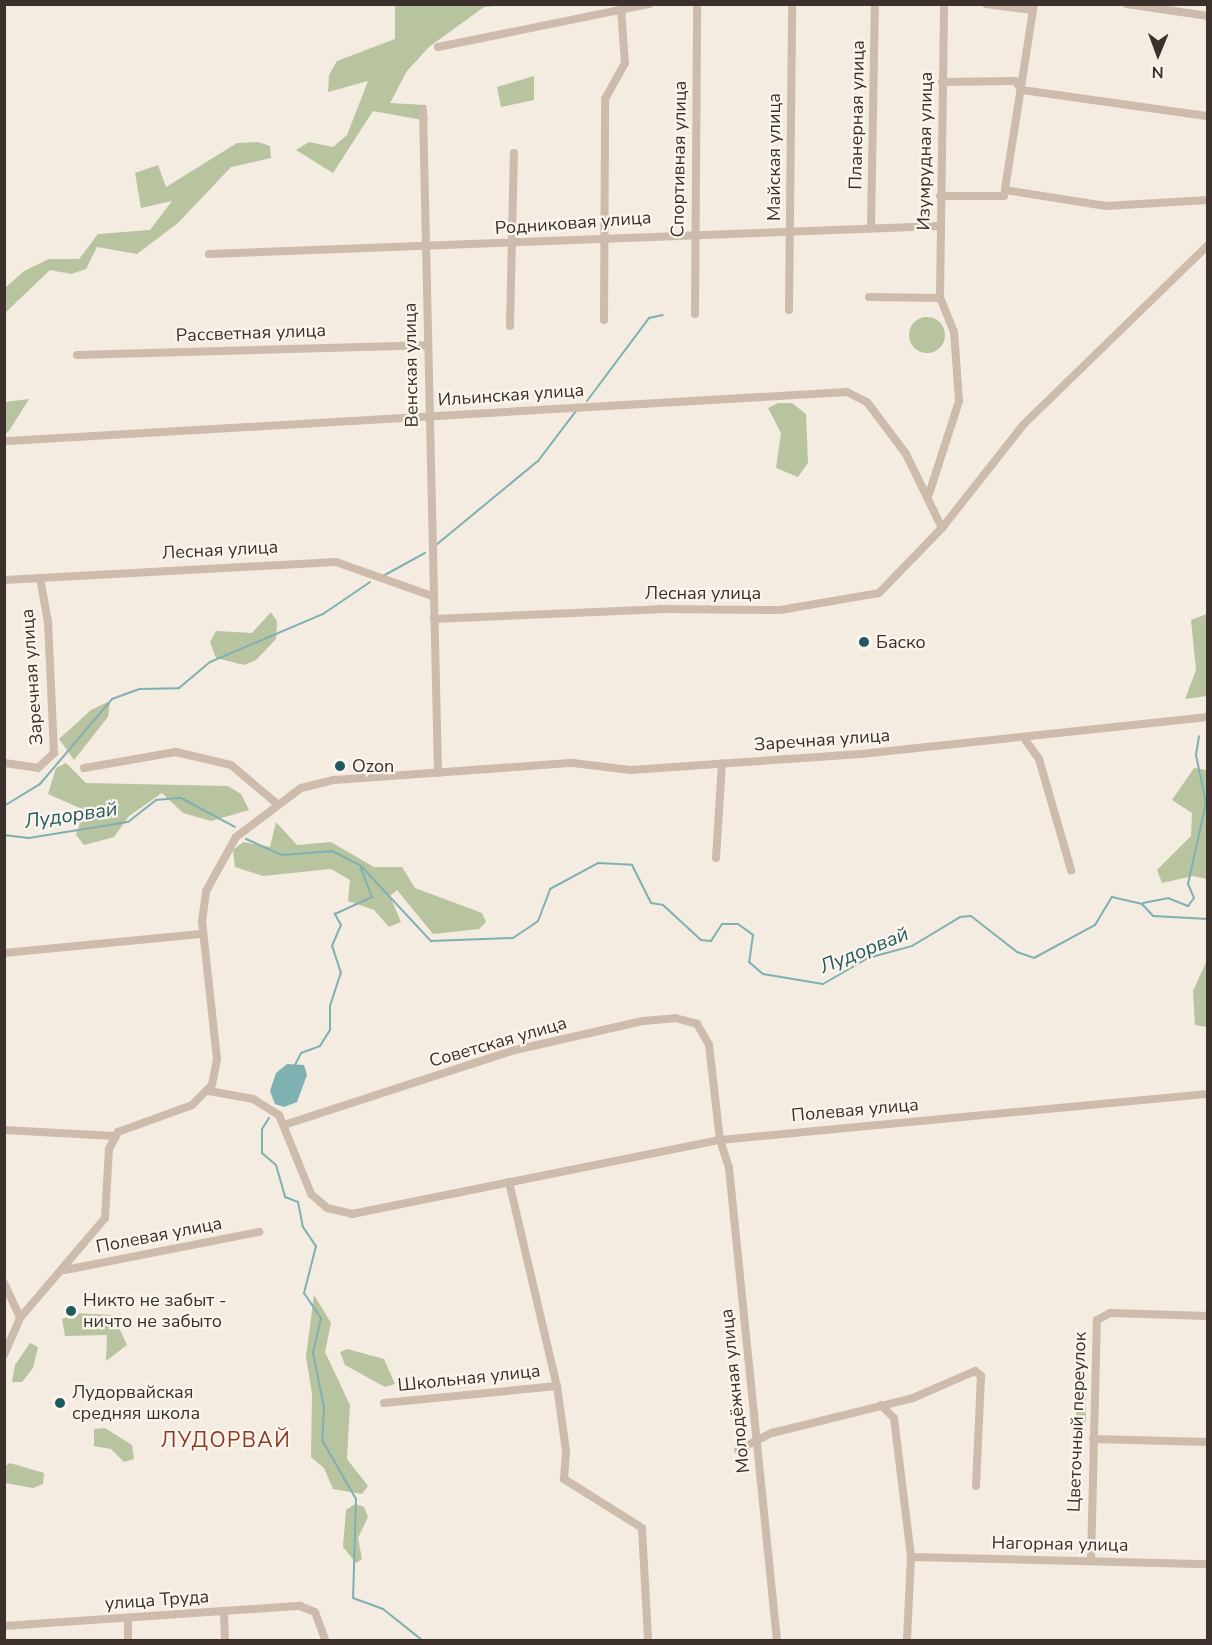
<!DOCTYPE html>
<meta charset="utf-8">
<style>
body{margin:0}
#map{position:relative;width:1212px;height:1645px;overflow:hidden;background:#f4ebe1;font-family:"Nunito Sans",sans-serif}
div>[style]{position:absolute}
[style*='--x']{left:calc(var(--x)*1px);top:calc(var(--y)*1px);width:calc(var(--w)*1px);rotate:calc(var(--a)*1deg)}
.green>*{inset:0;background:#b8c4a0}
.round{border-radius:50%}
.water>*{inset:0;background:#7fb0b2}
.stream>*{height:2px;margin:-1px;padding:0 1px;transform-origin:1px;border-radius:1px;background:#7fb0b2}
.minor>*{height:8px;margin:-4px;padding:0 4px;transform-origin:4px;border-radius:4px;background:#cdbbac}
.dots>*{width:16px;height:16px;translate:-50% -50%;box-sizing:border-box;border:3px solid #fbf5ee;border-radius:50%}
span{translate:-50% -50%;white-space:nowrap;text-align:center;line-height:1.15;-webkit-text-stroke:4.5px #fbf5ee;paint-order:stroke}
.street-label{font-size:18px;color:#3b302b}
.poi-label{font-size:18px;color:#3b302b}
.left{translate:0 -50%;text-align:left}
.water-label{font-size:20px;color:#1f5a5e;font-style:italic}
.quarter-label{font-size:21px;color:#8c3b22;letter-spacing:1.5px}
.frame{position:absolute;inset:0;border:6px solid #3b302b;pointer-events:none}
.north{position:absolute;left:1128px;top:24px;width:60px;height:60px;-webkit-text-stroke:4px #fbf5ee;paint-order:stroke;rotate:181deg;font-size:16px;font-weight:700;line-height:24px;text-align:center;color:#3b302b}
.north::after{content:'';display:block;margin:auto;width:21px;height:27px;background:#3b302b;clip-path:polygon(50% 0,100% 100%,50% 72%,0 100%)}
</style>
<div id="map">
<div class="green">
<i style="clip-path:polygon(395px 5px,507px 5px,484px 7px,429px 47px,407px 71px,390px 103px,426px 105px,428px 121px,373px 111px,333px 173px,296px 150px,309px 142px,333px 147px,347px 135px,368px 81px,328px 92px,329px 75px,337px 61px,395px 39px)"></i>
<i style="clip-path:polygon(534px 76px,534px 100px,501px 107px,497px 87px)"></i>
<i style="clip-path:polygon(258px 142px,270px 146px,271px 158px,231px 167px,178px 223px,137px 254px,97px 247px,86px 269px,71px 274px,50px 270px,5px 313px,5px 288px,24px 271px,49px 259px,79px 259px,98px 234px,150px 230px,172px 201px,141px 208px,135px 173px,158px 165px,166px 187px,237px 143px)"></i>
<i class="round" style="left:909px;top:317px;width:36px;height:36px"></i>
<i style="clip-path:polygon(29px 399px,9px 431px,5px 434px,5px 402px)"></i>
<i style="clip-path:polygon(778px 403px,792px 403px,806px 414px,808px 463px,798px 477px,776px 468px,781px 433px,768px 408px)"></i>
<i style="clip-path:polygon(271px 612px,277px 621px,276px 639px,256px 660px,244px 665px,216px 658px,210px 642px,216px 631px,252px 633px)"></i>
<i style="clip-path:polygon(1207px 614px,1207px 696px,1185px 699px,1196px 670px,1191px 620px)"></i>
<i style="clip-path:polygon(110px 701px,108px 717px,74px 760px,59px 739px,91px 710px)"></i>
<i style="clip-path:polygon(66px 763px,86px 783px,228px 786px,241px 794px,249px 810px,211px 821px,183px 813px,162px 793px,129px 816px,114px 837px,84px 845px,76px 835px,84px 810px,48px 794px,56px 768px)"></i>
<i style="clip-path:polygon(1194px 768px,1207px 770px,1207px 879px,1193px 876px,1162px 883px,1157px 870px,1191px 836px,1192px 813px,1172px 800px)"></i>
<i style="clip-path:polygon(276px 822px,297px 845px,331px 842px,374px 867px,402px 867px,415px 888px,482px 913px,486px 922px,479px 929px,433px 934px,397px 890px,390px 896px,401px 922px,389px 927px,374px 910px,348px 901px,350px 880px,331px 869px,263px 876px,235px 867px,233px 850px,243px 842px,270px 847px)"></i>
<i style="clip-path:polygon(1207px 960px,1207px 1027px,1195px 1025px,1193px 991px)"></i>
<i style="clip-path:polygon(314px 1295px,331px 1323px,325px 1352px,350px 1405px,347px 1459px,368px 1486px,362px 1494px,333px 1489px,324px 1468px,311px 1457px,312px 1394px,306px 1357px)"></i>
<i style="clip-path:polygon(75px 1313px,113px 1315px,127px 1345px,106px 1361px,107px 1335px,65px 1336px,62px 1319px)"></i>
<i style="clip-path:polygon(30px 1343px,38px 1347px,33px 1368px,22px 1382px,12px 1382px,15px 1365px)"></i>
<i style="clip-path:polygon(347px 1349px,384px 1359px,395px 1384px,385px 1387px,345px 1365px,340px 1352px)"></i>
<i style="clip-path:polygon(1085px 1379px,1086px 1421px,1082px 1426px,1076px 1419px,1077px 1383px)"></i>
<i style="clip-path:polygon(105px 1428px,132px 1445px,134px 1459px,124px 1462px,111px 1449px,94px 1446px,94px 1429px)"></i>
<i style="clip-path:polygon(10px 1463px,44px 1473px,43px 1484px,33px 1488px,5px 1483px,5px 1466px)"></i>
<i style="clip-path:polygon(355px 1504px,364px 1507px,368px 1517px,358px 1538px,362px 1559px,356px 1563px,343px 1547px,346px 1510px)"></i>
</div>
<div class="water">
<i style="clip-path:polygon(287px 1064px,304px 1065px,307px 1075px,297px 1102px,284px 1107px,275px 1104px,270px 1091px,276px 1073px)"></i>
</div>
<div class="stream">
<i style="--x:587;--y:401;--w:104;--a:-53.2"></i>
<i style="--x:649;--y:318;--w:14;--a:-12"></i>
<i style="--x:436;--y:545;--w:132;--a:-39.5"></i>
<i style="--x:538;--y:461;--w:63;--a:-52.8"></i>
<i style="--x:383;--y:576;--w:48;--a:-28.7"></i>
<i style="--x:4;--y:806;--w:42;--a:-31.4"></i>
<i style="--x:40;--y:784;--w:111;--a:-49.7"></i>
<i style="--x:112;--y:699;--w:30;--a:-20"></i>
<i style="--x:140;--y:689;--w:39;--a:-1"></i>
<i style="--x:179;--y:688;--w:40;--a:-40"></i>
<i style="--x:210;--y:662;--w:123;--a:-23"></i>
<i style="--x:323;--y:614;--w:57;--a:-34.2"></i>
<i style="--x:4;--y:835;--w:25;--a:7"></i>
<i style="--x:29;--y:838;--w:100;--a:-9.2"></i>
<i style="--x:128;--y:822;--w:36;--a:-38"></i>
<i style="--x:156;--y:800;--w:25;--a:-5"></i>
<i style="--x:181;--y:798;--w:61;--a:28.2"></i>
<i style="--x:246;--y:839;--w:39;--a:24"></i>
<i style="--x:282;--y:855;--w:50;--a:-4.6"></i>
<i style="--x:332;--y:851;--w:33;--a:27"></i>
<i style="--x:361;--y:866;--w:103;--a:47"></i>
<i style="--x:431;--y:941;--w:82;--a:-2.1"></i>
<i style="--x:513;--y:938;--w:30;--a:-34"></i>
<i style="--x:538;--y:921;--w:34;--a:-69"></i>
<i style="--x:550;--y:889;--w:55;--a:-28.4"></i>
<i style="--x:598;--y:863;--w:34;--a:3"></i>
<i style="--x:632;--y:865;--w:42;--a:63.4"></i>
<i style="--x:651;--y:903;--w:12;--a:9"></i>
<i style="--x:663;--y:905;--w:52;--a:42.6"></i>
<i style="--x:701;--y:940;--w:10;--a:6"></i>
<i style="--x:711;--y:941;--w:20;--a:-57"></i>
<i style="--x:722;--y:924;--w:16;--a:0"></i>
<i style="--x:738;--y:924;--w:19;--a:36"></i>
<i style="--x:753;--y:935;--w:27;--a:98"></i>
<i style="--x:749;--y:962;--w:18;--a:41"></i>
<i style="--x:763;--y:974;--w:61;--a:9.5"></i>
<i style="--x:823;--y:984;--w:52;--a:-30"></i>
<i style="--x:868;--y:958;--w:46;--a:-15.3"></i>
<i style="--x:912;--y:946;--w:56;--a:-31.1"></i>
<i style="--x:960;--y:917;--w:11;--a:-5"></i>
<i style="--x:971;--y:916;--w:58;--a:38"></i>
<i style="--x:1017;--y:952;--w:18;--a:19"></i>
<i style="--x:1034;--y:958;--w:69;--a:-28.4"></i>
<i style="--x:1095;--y:925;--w:33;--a:-59"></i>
<i style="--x:1112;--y:897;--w:31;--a:13"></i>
<i style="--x:1142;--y:904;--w:16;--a:47"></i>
<i style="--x:1153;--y:916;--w:55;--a:3.1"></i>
<i style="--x:1143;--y:903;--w:25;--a:-11"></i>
<i style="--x:1168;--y:898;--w:22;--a:22"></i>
<i style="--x:1188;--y:906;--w:10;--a:-53"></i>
<i style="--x:1194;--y:898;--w:15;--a:-113"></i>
<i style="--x:1188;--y:884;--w:83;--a:-77.5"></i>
<i style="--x:1206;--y:803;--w:49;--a:-101.8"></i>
<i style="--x:1196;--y:755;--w:19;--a:-81"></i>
<i style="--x:295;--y:1065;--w:13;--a:-63"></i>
<i style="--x:301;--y:1053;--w:20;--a:-20"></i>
<i style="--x:320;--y:1046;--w:19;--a:-58"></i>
<i style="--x:330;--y:1030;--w:24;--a:-90"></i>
<i style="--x:330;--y:1006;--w:35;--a:-72"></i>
<i style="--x:341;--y:973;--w:28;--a:-108"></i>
<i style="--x:332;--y:946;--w:23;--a:-67"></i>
<i style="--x:341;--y:925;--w:13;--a:-119"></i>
<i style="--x:335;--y:914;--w:41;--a:-24.7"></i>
<i style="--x:372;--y:897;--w:31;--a:-111"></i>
<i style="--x:269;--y:1118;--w:13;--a:122"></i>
<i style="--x:262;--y:1129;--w:24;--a:90"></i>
<i style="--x:262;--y:1153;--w:18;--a:41"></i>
<i style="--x:276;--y:1165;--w:33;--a:74"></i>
<i style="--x:285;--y:1197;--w:14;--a:21"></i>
<i style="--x:298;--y:1202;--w:25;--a:79"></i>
<i style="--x:303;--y:1227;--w:23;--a:56"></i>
<i style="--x:316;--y:1246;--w:49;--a:104.3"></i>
<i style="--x:304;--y:1293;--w:30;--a:56"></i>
<i style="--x:321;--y:1318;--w:36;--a:103"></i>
<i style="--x:313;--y:1353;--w:55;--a:78.5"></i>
<i style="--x:324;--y:1407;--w:33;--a:93"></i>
<i style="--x:322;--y:1440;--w:68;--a:60"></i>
<i style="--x:356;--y:1499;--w:99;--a:91.7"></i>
<i style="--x:353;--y:1598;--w:32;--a:20"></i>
<i style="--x:383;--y:1609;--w:50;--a:38.5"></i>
<i style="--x:469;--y:1640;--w:27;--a:0"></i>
</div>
<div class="minor">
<i style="--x:986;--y:4;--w:47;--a:7.3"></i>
<i style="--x:1034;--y:4;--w:188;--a:98.9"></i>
<i style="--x:1005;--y:190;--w:102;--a:9"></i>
<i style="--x:1106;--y:206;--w:102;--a:-3.4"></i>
<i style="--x:1127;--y:4;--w:82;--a:8.4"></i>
<i style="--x:438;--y:47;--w:216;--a:-11.5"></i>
<i style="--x:942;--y:82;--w:73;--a:-0.8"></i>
<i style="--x:1015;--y:81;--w:11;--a:52"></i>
<i style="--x:1022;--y:90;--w:188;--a:8"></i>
<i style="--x:423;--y:111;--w:662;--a:88.7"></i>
<i style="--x:940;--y:196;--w:64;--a:0"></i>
<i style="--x:871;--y:227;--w:223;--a:-89"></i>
<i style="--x:209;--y:254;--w:732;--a:-2.19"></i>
<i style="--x:869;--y:297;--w:71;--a:0.8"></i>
<i style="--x:789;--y:310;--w:306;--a:-89.4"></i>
<i style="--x:695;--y:314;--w:310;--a:-89.6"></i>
<i style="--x:604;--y:320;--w:221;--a:-89.7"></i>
<i style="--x:605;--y:99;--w:41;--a:-60.9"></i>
<i style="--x:625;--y:63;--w:54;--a:-94.2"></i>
<i style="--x:510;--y:326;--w:173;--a:-88.7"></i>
<i style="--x:77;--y:355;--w:349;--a:-1.6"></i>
<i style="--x:8;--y:441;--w:840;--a:-3.34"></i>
<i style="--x:847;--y:392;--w:22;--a:27"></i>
<i style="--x:867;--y:402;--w:65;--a:53.1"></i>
<i style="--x:906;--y:454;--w:82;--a:64.1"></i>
<i style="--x:929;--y:494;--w:98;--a:-72.1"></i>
<i style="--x:959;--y:401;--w:69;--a:-94.1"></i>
<i style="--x:954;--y:332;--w:37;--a:-112"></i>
<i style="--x:940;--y:298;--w:294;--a:-89.2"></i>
<i style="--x:4;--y:580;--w:332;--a:-3.1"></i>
<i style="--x:336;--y:562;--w:102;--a:19.5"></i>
<i style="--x:434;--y:619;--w:226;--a:-2.5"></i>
<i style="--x:660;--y:609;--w:120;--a:0.5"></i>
<i style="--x:780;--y:610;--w:100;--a:-9.7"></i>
<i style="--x:879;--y:593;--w:91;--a:-45.9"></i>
<i style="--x:942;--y:528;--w:131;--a:-51.8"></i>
<i style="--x:1023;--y:425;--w:258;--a:-44.2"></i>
<i style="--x:1026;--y:741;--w:22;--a:54"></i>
<i style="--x:1039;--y:759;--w:116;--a:73.9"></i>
<i style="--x:4;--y:763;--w:34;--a:8"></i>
<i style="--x:38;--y:768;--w:22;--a:-43"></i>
<i style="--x:54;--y:753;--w:131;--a:-92.6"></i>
<i style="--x:48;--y:622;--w:45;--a:-100.3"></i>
<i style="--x:84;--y:768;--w:93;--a:-9.9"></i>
<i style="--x:176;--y:752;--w:57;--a:13.3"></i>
<i style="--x:231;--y:765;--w:57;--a:40.1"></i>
<i style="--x:716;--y:858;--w:95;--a:-86.4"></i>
<i style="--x:4;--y:953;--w:200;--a:-5.5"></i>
<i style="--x:209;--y:1091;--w:45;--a:10.3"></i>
<i style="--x:253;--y:1099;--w:31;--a:32"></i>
<i style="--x:279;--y:1115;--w:85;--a:67.9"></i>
<i style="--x:311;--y:1194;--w:21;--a:41"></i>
<i style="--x:327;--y:1208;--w:26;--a:13"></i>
<i style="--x:352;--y:1214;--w:375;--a:-11.4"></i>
<i style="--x:720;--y:1140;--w:490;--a:-5.4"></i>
<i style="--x:287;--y:1124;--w:240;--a:-18"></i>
<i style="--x:515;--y:1050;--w:131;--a:-12.8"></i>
<i style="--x:643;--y:1021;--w:32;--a:-5"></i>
<i style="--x:675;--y:1018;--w:23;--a:15"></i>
<i style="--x:697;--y:1024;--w:24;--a:60"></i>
<i style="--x:709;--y:1045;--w:96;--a:83.4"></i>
<i style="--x:720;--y:1140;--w:29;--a:72"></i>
<i style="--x:729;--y:1168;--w:474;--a:84.2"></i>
<i style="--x:4;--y:1130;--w:110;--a:3.1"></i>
<i style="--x:509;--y:1182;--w:210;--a:76.8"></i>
<i style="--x:557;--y:1386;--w:66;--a:82.1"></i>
<i style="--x:566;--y:1451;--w:28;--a:94"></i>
<i style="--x:564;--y:1479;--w:92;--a:32.1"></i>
<i style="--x:642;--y:1528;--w:112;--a:86.9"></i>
<i style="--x:65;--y:1270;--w:198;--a:-11.1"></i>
<i style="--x:4;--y:1283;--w:38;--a:65"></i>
<i style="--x:4;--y:1355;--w:40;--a:-66.6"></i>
<i style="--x:20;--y:1318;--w:131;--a:-49.6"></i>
<i style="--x:105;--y:1218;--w:69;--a:-86.7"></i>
<i style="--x:109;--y:1149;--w:19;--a:-62"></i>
<i style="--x:118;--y:1132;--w:79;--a:-20"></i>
<i style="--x:192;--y:1105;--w:28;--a:-45"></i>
<i style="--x:212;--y:1085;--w:26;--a:-79"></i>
<i style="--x:217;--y:1059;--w:139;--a:-96.2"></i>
<i style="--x:202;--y:921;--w:30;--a:-82"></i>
<i style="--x:206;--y:891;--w:62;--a:-60.9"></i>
<i style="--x:236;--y:837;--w:81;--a:-37"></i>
<i style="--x:301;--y:788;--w:34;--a:-14"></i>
<i style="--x:334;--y:780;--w:240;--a:-4.1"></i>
<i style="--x:573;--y:763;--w:58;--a:6.9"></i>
<i style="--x:631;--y:770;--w:231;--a:-4"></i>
<i style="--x:861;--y:754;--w:349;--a:-6.1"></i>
<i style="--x:384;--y:1403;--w:174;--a:-5.6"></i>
<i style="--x:881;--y:1405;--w:18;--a:45"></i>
<i style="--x:894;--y:1418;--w:140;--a:83"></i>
<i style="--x:911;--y:1557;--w:83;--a:92.8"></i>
<i style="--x:1093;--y:1439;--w:115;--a:1.5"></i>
<i style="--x:738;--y:1450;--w:38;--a:-27"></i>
<i style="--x:772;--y:1433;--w:145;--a:-13.9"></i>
<i style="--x:913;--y:1398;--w:68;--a:-23.5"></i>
<i style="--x:975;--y:1371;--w:8;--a:40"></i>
<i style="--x:981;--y:1376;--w:110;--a:92.6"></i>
<i style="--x:911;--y:1557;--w:297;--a:1.4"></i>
<i style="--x:1091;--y:1561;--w:241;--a:-88.6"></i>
<i style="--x:1097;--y:1320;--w:15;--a:-28"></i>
<i style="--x:1110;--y:1313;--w:98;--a:1.8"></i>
<i style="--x:224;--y:1612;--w:28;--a:88"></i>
<i style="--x:128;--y:1618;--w:22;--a:90"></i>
<i style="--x:4;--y:1626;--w:297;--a:-3.9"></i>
<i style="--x:300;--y:1606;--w:16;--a:22"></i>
<i style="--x:315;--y:1612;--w:30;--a:70"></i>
</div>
<div class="dots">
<i style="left:864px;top:642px;background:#1f5a5e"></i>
<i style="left:340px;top:766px;background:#1f5a5e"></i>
<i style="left:71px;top:1311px;background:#1f5a5e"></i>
<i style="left:60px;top:1403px;background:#1f5a5e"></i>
</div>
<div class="street-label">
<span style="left:857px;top:115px;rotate:-89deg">Планерная улица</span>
<span style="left:925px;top:151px;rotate:-89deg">Изумрудная улица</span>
<span style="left:774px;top:157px;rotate:-90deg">Майская улица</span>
<span style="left:679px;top:159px;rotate:-89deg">Спортивная улица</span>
<span style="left:573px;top:223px;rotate:-4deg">Родниковая улица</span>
<span style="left:251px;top:333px;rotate:-2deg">Рассветная улица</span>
<span style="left:411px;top:365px;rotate:-91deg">Венская улица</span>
<span style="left:511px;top:395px;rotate:-4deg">Ильинская улица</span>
<span style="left:220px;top:550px;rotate:-3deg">Лесная улица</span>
<span style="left:703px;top:593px">Лесная улица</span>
<span style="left:32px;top:677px;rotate:-94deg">Заречная улица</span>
<span style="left:822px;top:740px;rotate:-4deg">Заречная улица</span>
<span style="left:498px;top:1042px;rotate:-16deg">Советская улица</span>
<span style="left:855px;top:1110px;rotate:-5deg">Полевая улица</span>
<span style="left:159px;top:1235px;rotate:-11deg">Полевая улица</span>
<span style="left:469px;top:1378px;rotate:-6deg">Школьная улица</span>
<span style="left:735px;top:1391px;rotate:-96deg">Молодёжная улица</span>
<span style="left:1077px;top:1422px;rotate:-88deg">Цветочный переулок</span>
<span style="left:1060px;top:1544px;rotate:1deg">Нагорная улица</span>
<span style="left:157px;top:1600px;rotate:-4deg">улица Труда</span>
</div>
<div class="poi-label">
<span class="left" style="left:876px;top:642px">Баско</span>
<span class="left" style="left:352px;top:766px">Ozon</span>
<span class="left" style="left:83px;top:1311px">Никто не забыт -<br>ничто не забыто</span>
<span class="left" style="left:72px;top:1403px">Лудорвайская<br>средняя школа</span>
</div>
<div class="water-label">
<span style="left:71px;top:815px;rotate:-8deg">Лудорвай</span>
<span style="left:864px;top:950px;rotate:-22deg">Лудорвай</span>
</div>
<div class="quarter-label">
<span style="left:226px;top:1440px">ЛУДОРВАЙ</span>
</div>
<div class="frame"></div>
<div class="north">N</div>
</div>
